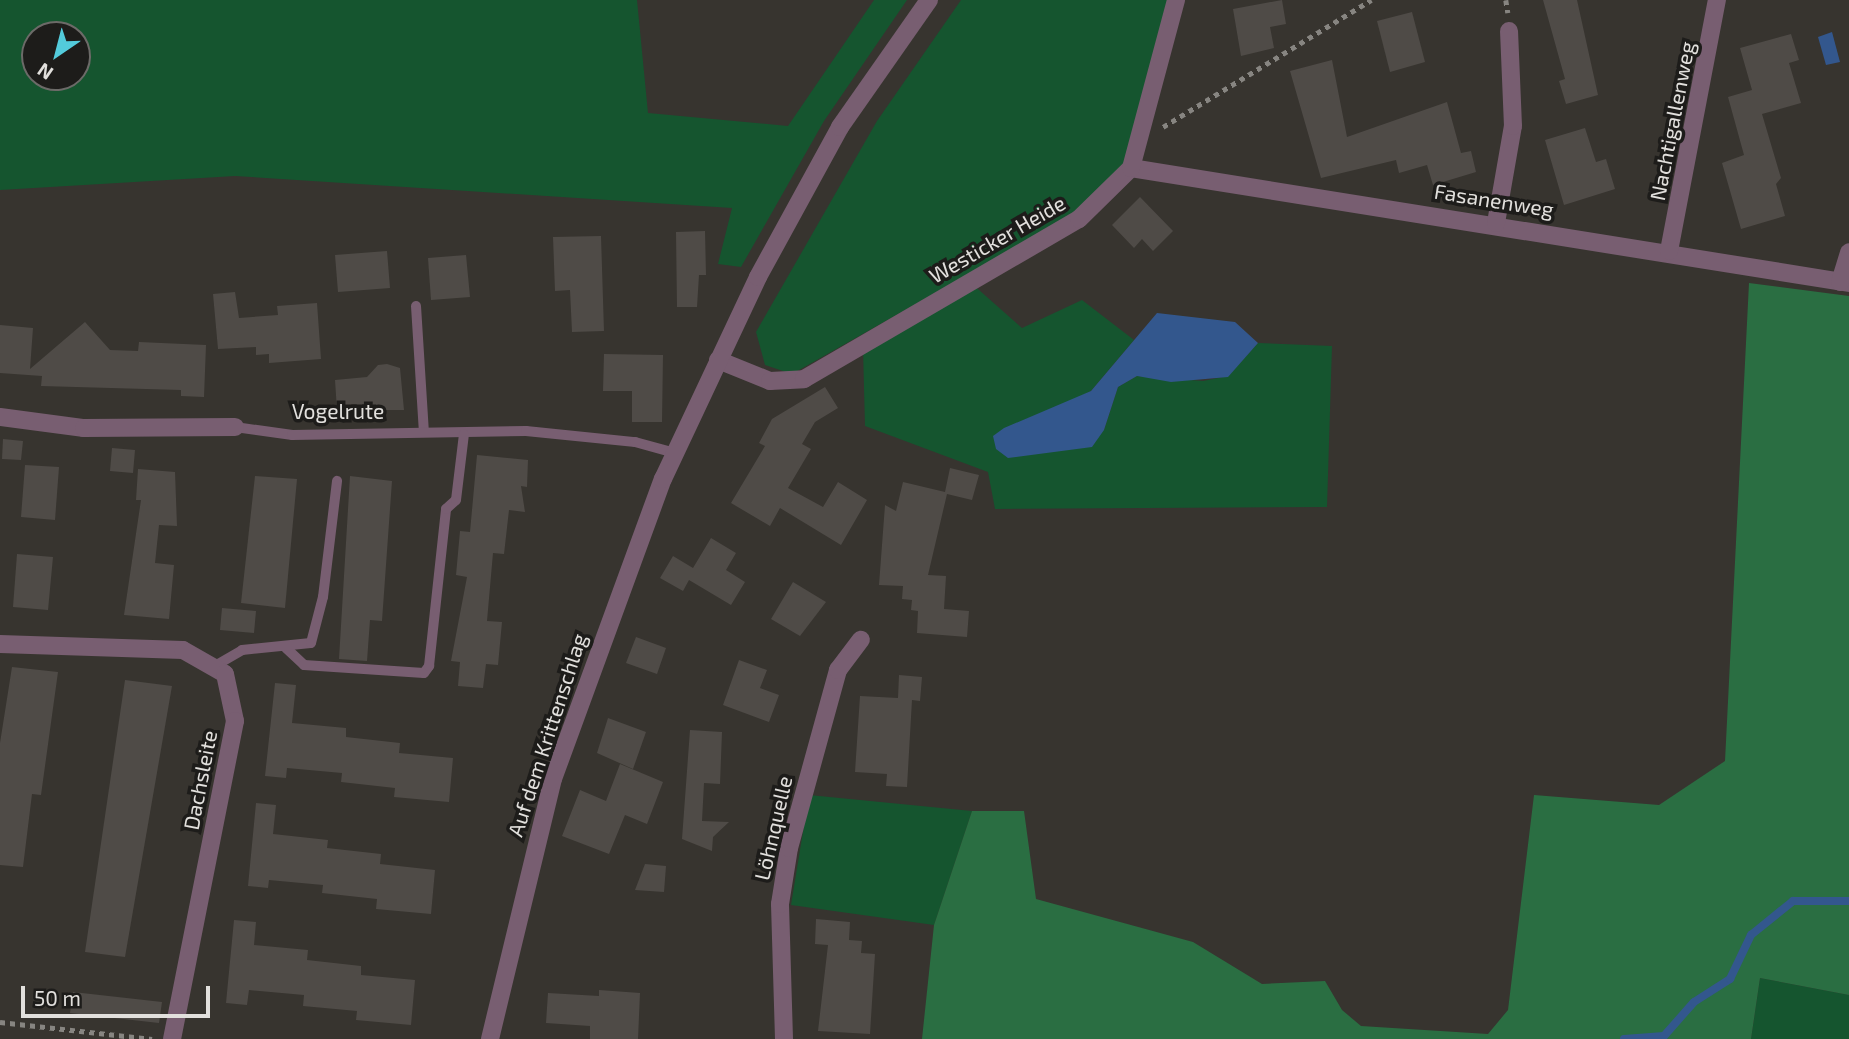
<!DOCTYPE html>
<meta charset="utf-8">
<style>
body{margin:0}
#map{position:relative;width:1849px;height:1039px;overflow:hidden;background:#37342f;font-family:"Exo 2",sans-serif}
div>[style]{position:absolute}
[style*='--x']{left:calc(var(--x)*1px);top:calc(var(--y)*1px);width:calc(var(--w)*1px);rotate:calc(var(--a)*1deg)}
.green>*{inset:0;background:#15552f}
.forest>*{inset:0;background:#2a6e42}
.water>*{inset:0;background:#33578d}
.stream>*{height:8px;margin:-4px;padding:0 4px;transform-origin:4px;border-radius:4px;background:#33578d}
.building>*{inset:0;background:#4f4b47}
.path>*{height:4.5px;margin-top:-2.25px;transform-origin:0;background:repeating-linear-gradient(90deg,#878581 0 5px,transparent 0 10px)}
.service>*{height:10px;margin:-5px;padding:0 5px;transform-origin:5px;border-radius:5px;background:#785e71}
.minor>*{height:18px;margin:-9px;padding:0 9px;transform-origin:9px;border-radius:9px;background:#785e71}
.tertiary>*{height:18px;margin:-9px;padding:0 9px;transform-origin:9px;border-radius:9px;background:#785e71}
span{translate:-50% -50%;white-space:nowrap;text-align:center;line-height:1.15;-webkit-text-stroke:7px #1d1c1a;paint-order:stroke}
.street-label{font-size:21px;color:#e2e0dd}
.north{position:absolute;left:21px;top:21px;width:70px;height:70px;box-sizing:border-box;background:#1d1c1a;border:2px solid #6c6a68;border-radius:50%;rotate:215deg;font-size:19px;font-weight:700;line-height:28px;text-align:center;color:#e2e0dd}
.north::after{content:'';display:block;margin:auto;width:24px;height:32px;background:#53cbdb;clip-path:polygon(50% 0,100% 100%,50% 72%,0 100%)}
.scale{position:absolute;left:21px;top:986px;width:189px;height:32px;box-sizing:border-box;border:4px solid #e2e0dd;border-top:0;padding-left:9px;font-size:21px;line-height:24px;white-space:nowrap;color:#e2e0dd;-webkit-text-stroke:5px #1d1c1a;paint-order:stroke}
</style>
<div id="map">
<div class="green">
<i style="clip-path:polygon(evenodd,0 0,637px 0,648px 113px,788px 126px,874px 0,907px 0,824px 121px,741px 267px,718px 264px,732px 208px,235px 176px,0 190px,0 0,35px 35px,77px 35px,77px 77px,35px 77px,35px 35px)"></i>
<i style="clip-path:polygon(961px 0,1171px 0,1125px 164px,1075px 214px,792px 374px,765px 365px,756px 332px,877px 121px)"></i>
<i style="clip-path:polygon(970px 282px,1022px 328px,1082px 300px,1134px 340px,1091px 391px,1052px 412px,1104px 430px,1118px 387px,1137px 376px,1203px 381px,1228px 376px,1258px 343px,1332px 346px,1327px 507px,995px 509px,988px 472px,865px 426px,863px 349px)"></i>
<i style="clip-path:polygon(809px 795px,972px 811px,934px 925px,791px 905px)"></i>
<i style="clip-path:polygon(1760px 978px,1849px 995px,1849px 1039px,1751px 1039px)"></i>
</div>
<div class="forest">
<i style="clip-path:polygon(1749px 283px,1849px 296px,1849px 995px,1760px 978px,1751px 1039px,922px 1039px,934px 925px,972px 811px,1024px 811px,1036px 899px,1193px 942px,1262px 984px,1325px 981px,1342px 1010px,1361px 1026px,1488px 1034px,1508px 1010px,1534px 795px,1659px 805px,1725px 761px)"></i>
</div>
<div class="water">
<i style="clip-path:polygon(1832px 32px,1840px 62px,1826px 65px,1818px 37px)"></i>
<i style="clip-path:polygon(1157px 313px,1235px 322px,1258px 343px,1228px 377px,1171px 382px,1137px 376px,1118px 387px,1104px 430px,1092px 447px,1008px 458px,996px 449px,993px 436px,1004px 428px,1091px 391px)"></i>
</div>
<div class="stream">
<i style="--x:1624;--y:1039;--w:40;--a:-4.3"></i>
<i style="--x:1664;--y:1036;--w:45;--a:-48.6"></i>
<i style="--x:1694;--y:1002;--w:43;--a:-32.6"></i>
<i style="--x:1730;--y:979;--w:49;--a:-64.5"></i>
<i style="--x:1751;--y:935;--w:54;--a:-39"></i>
<i style="--x:1793;--y:901;--w:56;--a:0"></i>
</div>
<div class="building">
<i style="clip-path:polygon(1282px 0,1286px 24px,1270px 27px,1274px 48px,1241px 56px,1233px 9px)"></i>
<i style="clip-path:polygon(1543px 0,1577px 0,1598px 95px,1566px 104px,1559px 81px,1565px 79px)"></i>
<i style="clip-path:polygon(1412px 12px,1425px 62px,1390px 72px,1377px 21px)"></i>
<i style="clip-path:polygon(1791px 34px,1799px 60px,1789px 63px,1801px 103px,1762px 114px,1781px 178px,1776px 184px,1785px 216px,1741px 229px,1722px 163px,1744px 155px,1728px 97px,1752px 90px,1740px 48px)"></i>
<i style="clip-path:polygon(1332px 60px,1347px 137px,1447px 102px,1461px 153px,1471px 151px,1476px 172px,1433px 185px,1427px 165px,1399px 173px,1396px 160px,1321px 178px,1290px 71px)"></i>
<i style="clip-path:polygon(1585px 128px,1596px 162px,1606px 159px,1615px 189px,1564px 205px,1545px 140px)"></i>
<i style="clip-path:polygon(1140px 197px,1173px 231px,1153px 251px,1142px 239px,1134px 248px,1112px 225px)"></i>
<i style="clip-path:polygon(705px 231px,706px 275px,699px 275px,697px 307px,677px 307px,676px 232px)"></i>
<i style="clip-path:polygon(601px 236px,604px 331px,572px 332px,570px 290px,555px 291px,553px 237px)"></i>
<i style="clip-path:polygon(387px 251px,390px 288px,338px 292px,335px 255px)"></i>
<i style="clip-path:polygon(466px 255px,470px 297px,431px 300px,428px 258px)"></i>
<i style="clip-path:polygon(235px 292px,239px 318px,278px 315px,277px 306px,317px 303px,321px 359px,269px 363px,269px 354px,256px 355px,256px 347px,218px 349px,213px 294px)"></i>
<i style="clip-path:polygon(85px 322px,110px 350px,138px 351px,139px 342px,206px 345px,204px 397px,181px 396px,181px 390px,41px 386px,42px 376px,0 373px,0 325px,33px 328px,30px 369px)"></i>
<i style="clip-path:polygon(604px 354px,663px 355px,662px 422px,632px 422px,632px 391px,603px 391px)"></i>
<i style="clip-path:polygon(387px 364px,400px 368px,404px 410px,337px 410px,335px 380px,367px 377px,378px 365px)"></i>
<i style="clip-path:polygon(825px 387px,838px 408px,815px 422px,802px 444px,811px 449px,788px 488px,823px 507px,838px 482px,867px 500px,841px 545px,780px 508px,770px 526px,731px 503px,765px 446px,759px 443px,772px 419px)"></i>
<i style="clip-path:polygon(3px 439px,23px 441px,21px 460px,2px 459px)"></i>
<i style="clip-path:polygon(112px 448px,135px 450px,133px 473px,110px 471px)"></i>
<i style="clip-path:polygon(477px 455px,528px 460px,527px 487px,521px 486px,525px 512px,509px 510px,504px 554px,493px 553px,487px 621px,502px 622px,498px 665px,486px 664px,483px 688px,458px 686px,460px 662px,451px 661px,467px 577px,456px 575px,460px 531px,470px 532px)"></i>
<i style="clip-path:polygon(25px 465px,59px 467px,55px 520px,21px 517px)"></i>
<i style="clip-path:polygon(950px 468px,979px 475px,972px 500px,947px 494px,928px 575px,946px 576px,944px 609px,969px 611px,967px 637px,917px 633px,918px 611px,911px 610px,912px 600px,902px 599px,903px 586px,879px 585px,885px 505px,896px 511px,903px 482px,945px 492px)"></i>
<i style="clip-path:polygon(138px 469px,175px 472px,177px 526px,159px 525px,155px 563px,174px 565px,169px 619px,124px 615px,141px 500px,136px 500px)"></i>
<i style="clip-path:polygon(255px 476px,297px 479px,285px 608px,241px 603px)"></i>
<i style="clip-path:polygon(350px 476px,392px 481px,382px 621px,370px 620px,367px 661px,339px 659px)"></i>
<i style="clip-path:polygon(711px 538px,736px 553px,726px 570px,745px 582px,731px 605px,689px 580px,683px 591px,660px 578px,673px 556px,693px 568px)"></i>
<i style="clip-path:polygon(17px 554px,53px 557px,48px 610px,13px 607px)"></i>
<i style="clip-path:polygon(793px 582px,826px 602px,800px 636px,771px 619px)"></i>
<i style="clip-path:polygon(222px 608px,256px 611px,254px 633px,220px 630px)"></i>
<i style="clip-path:polygon(636px 637px,666px 648px,657px 674px,626px 663px)"></i>
<i style="clip-path:polygon(739px 660px,767px 670px,760px 688px,779px 695px,769px 722px,723px 705px)"></i>
<i style="clip-path:polygon(12px 667px,58px 672px,41px 795px,32px 794px,23px 867px,0 865px,0 743px)"></i>
<i style="clip-path:polygon(899px 675px,922px 677px,920px 701px,912px 700px,907px 787px,886px 786px,887px 774px,855px 772px,860px 696px,898px 698px)"></i>
<i style="clip-path:polygon(125px 680px,172px 686px,125px 957px,85px 952px)"></i>
<i style="clip-path:polygon(275px 683px,296px 685px,292px 723px,346px 728px,346px 737px,400px 743px,399px 753px,453px 758px,449px 802px,394px 797px,395px 788px,341px 782px,342px 773px,287px 768px,286px 778px,265px 776px)"></i>
<i style="clip-path:polygon(608px 718px,646px 732px,633px 769px,597px 753px)"></i>
<i style="clip-path:polygon(690px 730px,722px 732px,720px 784px,704px 783px,702px 821px,729px 822px,713px 837px,712px 851px,682px 839px)"></i>
<i style="clip-path:polygon(620px 764px,663px 782px,647px 824px,625px 815px,609px 854px,562px 836px,580px 790px,606px 801px)"></i>
<i style="clip-path:polygon(256px 803px,276px 805px,273px 834px,328px 840px,327px 848px,381px 854px,380px 864px,435px 870px,431px 914px,376px 909px,377px 899px,322px 893px,323px 885px,269px 880px,268px 888px,248px 886px)"></i>
<i style="clip-path:polygon(645px 864px,666px 866px,664px 892px,635px 890px)"></i>
<i style="clip-path:polygon(816px 919px,850px 922px,849px 940px,862px 941px,861px 953px,875px 954px,870px 1034px,818px 1031px,828px 945px,815px 944px)"></i>
<i style="clip-path:polygon(234px 920px,256px 922px,254px 945px,308px 950px,307px 960px,361px 966px,361px 975px,415px 980px,411px 1025px,356px 1020px,357px 1011px,303px 1006px,304px 995px,249px 990px,247px 1005px,226px 1003px)"></i>
<i style="clip-path:polygon(599px 990px,640px 993px,638px 1039px,590px 1039px,590px 1026px,546px 1023px,548px 993px,599px 996px)"></i>
<i style="clip-path:polygon(73px 992px,162px 1002px,159px 1023px,70px 1013px)"></i>
</div>
<div class="path">
<i style="--x:1506;--y:0;--w:13;--a:81"></i>
<i style="--x:1163;--y:127;--w:244;--a:-31.4"></i>
<i style="--x:0;--y:1022;--w:153;--a:6.4"></i>
</div>
<div class="service">
<i style="--x:416;--y:306;--w:126;--a:86.4"></i>
<i style="--x:235;--y:427;--w:58;--a:8"></i>
<i style="--x:292;--y:435;--w:234;--a:-1"></i>
<i style="--x:526;--y:431;--w:110;--a:5.8"></i>
<i style="--x:635;--y:442;--w:41;--a:15.4"></i>
<i style="--x:286;--y:648;--w:25;--a:43"></i>
<i style="--x:304;--y:665;--w:120;--a:3.8"></i>
<i style="--x:424;--y:673;--w:9;--a:-54"></i>
<i style="--x:429;--y:666;--w:158;--a:-83.8"></i>
<i style="--x:446;--y:509;--w:13;--a:-42"></i>
<i style="--x:456;--y:500;--w:66;--a:-83.1"></i>
<i style="--x:213;--y:667;--w:34;--a:-30"></i>
<i style="--x:242;--y:650;--w:69;--a:-5.8"></i>
<i style="--x:311;--y:643;--w:48;--a:-75.4"></i>
<i style="--x:323;--y:597;--w:117;--a:-83.1"></i>
</div>
<div class="minor">
<i style="--x:1131;--y:168;--w:727;--a:9.1"></i>
<i style="--x:1496;--y:223;--w:98;--a:-80.1"></i>
<i style="--x:1513;--y:126;--w:95;--a:-92.4"></i>
<i style="--x:1669;--y:251;--w:256;--a:-79.2"></i>
<i style="--x:1840;--y:282;--w:31;--a:-73"></i>
<i style="--x:718;--y:360;--w:56;--a:22"></i>
<i style="--x:770;--y:381;--w:34;--a:-3"></i>
<i style="--x:804;--y:379;--w:318;--a:-30.2"></i>
<i style="--x:1079;--y:219;--w:73;--a:-44.4"></i>
<i style="--x:1131;--y:168;--w:174;--a:-75"></i>
<i style="--x:0;--y:417;--w:85;--a:7.5"></i>
<i style="--x:84;--y:428;--w:151;--a:-0.4"></i>
<i style="--x:0;--y:644;--w:183;--a:1.9"></i>
<i style="--x:183;--y:650;--w:48;--a:29.7"></i>
<i style="--x:225;--y:674;--w:48;--a:78"></i>
<i style="--x:235;--y:721;--w:324;--a:101.2"></i>
<i style="--x:784;--y:1039;--w:135;--a:-91.7"></i>
<i style="--x:780;--y:904;--w:57;--a:-80.9"></i>
<i style="--x:789;--y:848;--w:185;--a:-74.6"></i>
<i style="--x:838;--y:670;--w:38;--a:-53"></i>
</div>
<div class="tertiary">
<i style="--x:490;--y:1039;--w:268;--a:-76.4"></i>
<i style="--x:553;--y:779;--w:320;--a:-69.9"></i>
<i style="--x:663;--y:479;--w:223;--a:-64.8"></i>
<i style="--x:758;--y:277;--w:171;--a:-61.3"></i>
<i style="--x:840;--y:127;--w:155;--a:-55"></i>
</div>
<div class="street-label">
<span style="left:1672px;top:121px;rotate:-79deg">Nachtigallenweg</span>
<span style="left:1494px;top:200px;rotate:9deg">Fasanenweg</span>
<span style="left:997px;top:239px;rotate:-30deg">Westicker Heide</span>
<span style="left:338px;top:411px">Vogelrute</span>
<span style="left:547px;top:735px;rotate:-72deg">Auf dem Krittenschlag</span>
<span style="left:200px;top:780px;rotate:-79deg">Dachsleite</span>
<span style="left:773px;top:828px;rotate:-77deg">Löhnquelle</span>
</div>
<div class="north">N</div>
<div class="scale">50 m</div>
</div>
